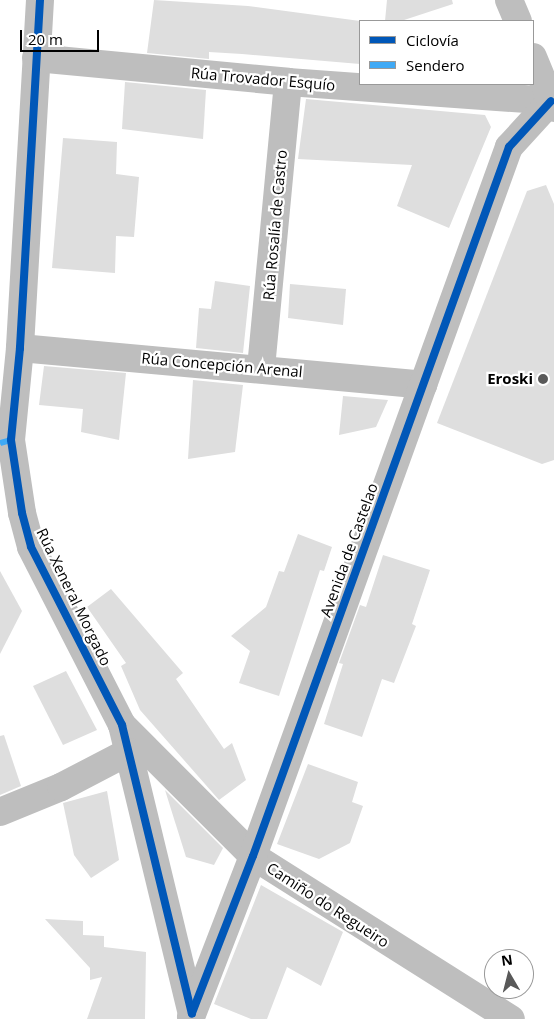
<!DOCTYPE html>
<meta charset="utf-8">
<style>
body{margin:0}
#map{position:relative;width:554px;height:1019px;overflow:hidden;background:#fff;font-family:"Open Sans",sans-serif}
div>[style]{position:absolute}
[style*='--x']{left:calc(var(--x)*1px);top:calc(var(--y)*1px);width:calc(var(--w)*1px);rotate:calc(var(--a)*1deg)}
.building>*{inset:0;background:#dedede}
.minor>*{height:28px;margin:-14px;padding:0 14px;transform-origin:14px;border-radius:14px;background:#bebebe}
.major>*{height:28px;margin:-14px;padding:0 14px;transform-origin:14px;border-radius:14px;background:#bebebe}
.quiet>*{height:6px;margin-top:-3px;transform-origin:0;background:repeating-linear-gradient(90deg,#3fa9f5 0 12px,transparent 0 18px)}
.cycleway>*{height:8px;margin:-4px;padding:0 4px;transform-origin:4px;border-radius:4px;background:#0057b8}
.dots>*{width:14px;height:14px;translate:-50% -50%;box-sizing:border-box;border:2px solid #fff;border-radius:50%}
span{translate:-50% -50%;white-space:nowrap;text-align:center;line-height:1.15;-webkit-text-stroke:4.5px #fff;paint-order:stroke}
.street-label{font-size:15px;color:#000}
.poi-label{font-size:15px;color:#000;font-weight:700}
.right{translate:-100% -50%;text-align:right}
.legend{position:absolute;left:359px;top:20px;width:175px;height:65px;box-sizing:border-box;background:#fff;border:1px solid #999;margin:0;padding:6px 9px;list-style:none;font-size:15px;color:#000}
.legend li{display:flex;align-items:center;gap:10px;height:25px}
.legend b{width:25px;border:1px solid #999}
.north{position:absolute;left:484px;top:949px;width:50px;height:50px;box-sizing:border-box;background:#fff;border:1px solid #999;border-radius:50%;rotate:352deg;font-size:14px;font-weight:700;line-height:20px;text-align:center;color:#000}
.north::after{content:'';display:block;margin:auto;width:18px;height:22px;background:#595959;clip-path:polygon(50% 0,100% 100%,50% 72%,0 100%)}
.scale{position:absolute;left:20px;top:30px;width:79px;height:22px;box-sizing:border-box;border:2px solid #000;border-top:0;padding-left:6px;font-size:15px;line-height:18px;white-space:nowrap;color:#000;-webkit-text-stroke:4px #fff;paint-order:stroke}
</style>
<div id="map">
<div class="building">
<i style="clip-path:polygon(154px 0,248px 6px,360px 21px,360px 64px,242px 54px,209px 52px,209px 59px,147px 53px)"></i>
<i style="clip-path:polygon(387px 0,452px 0,453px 4px,401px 21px,385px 21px)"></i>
<i style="clip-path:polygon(125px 82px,206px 90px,203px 139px,122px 129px)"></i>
<i style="clip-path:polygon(306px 99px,485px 115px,491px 127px,449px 228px,397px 206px,412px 165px,298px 159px)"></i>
<i style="clip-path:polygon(63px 138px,117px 142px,116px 174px,139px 177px,134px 237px,116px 236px,115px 273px,52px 268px)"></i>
<i style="clip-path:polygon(546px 185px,554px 204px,554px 460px,542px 464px,437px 423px,527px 191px)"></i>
<i style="clip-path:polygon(215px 281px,250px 286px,243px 353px,196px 348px,199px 308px,211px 309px)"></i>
<i style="clip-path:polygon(290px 284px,346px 289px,343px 325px,288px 318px)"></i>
<i style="clip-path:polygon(44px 366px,126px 373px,119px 440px,81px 432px,83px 409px,39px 405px)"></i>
<i style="clip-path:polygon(193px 380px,243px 385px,235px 452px,188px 459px)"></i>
<i style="clip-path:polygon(343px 396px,388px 400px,376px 427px,339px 435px)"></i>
<i style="clip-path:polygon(298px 534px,332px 547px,324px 571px,320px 570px,279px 696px,239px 683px,250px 651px,231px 636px,266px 607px,279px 571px,284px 572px)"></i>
<i style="clip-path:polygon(383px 555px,430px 570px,412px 624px,416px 626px,394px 683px,382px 679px,362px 737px,324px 724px,343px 664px,339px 663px,360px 605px,366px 607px)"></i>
<i style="clip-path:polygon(0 571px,22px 611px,0 654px)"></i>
<i style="clip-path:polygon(111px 589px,183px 673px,176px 679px,224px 749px,232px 743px,246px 780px,219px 800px,140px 710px,121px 666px,126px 663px,87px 607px)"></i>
<i style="clip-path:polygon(66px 671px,97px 730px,63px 745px,33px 686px)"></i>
<i style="clip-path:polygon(4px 735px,21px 786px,0 795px,0 736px)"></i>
<i style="clip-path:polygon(308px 764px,358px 782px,352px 802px,363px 806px,350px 843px,319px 859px,277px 844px)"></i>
<i style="clip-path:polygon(165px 790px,223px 848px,214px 865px,186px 857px)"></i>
<i style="clip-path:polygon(107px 791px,119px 860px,91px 878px,74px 855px,63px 803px)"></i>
<i style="clip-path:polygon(261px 885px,343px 932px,321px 986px,287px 967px,267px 1019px,251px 1019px,214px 1004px)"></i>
<i style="clip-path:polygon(45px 919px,83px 921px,83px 935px,104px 936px,104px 947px,146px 952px,145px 1019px,87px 1019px,102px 977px,90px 980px,90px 968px)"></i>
</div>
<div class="minor">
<i style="--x:40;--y:0;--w:349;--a:93.3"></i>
<i style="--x:20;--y:348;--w:92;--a:95.6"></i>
<i style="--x:11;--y:440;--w:74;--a:81.4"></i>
<i style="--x:22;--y:513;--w:35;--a:75"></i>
<i style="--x:31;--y:547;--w:200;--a:62.9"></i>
<i style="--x:122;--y:725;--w:297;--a:76.4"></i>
<i style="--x:36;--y:58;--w:253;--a:5.4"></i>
<i style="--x:288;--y:82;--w:264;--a:4.1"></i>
<i style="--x:20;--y:348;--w:405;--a:5.2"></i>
<i style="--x:261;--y:368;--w:287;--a:-84.6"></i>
<i style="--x:122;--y:725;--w:185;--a:45"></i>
<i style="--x:253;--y:856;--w:305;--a:32.3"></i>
<i style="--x:0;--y:812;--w:66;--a:-22.3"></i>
<i style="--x:61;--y:787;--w:76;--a:-27.6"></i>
<i style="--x:191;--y:1017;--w:173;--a:-68.9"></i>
<i style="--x:253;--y:856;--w:754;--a:-70.15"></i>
<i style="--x:509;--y:147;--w:62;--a:-47.6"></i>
</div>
<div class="major">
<i style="--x:509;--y:0;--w:23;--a:67"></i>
<i style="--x:533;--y:57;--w:55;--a:67.6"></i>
</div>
<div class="quiet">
<i style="--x:0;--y:443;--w:11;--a:-15"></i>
</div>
<div class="cycleway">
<i style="--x:40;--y:0;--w:349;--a:93.3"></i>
<i style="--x:20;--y:348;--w:92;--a:95.6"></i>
<i style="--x:11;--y:440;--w:74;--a:81.4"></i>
<i style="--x:22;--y:513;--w:35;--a:75"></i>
<i style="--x:31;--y:547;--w:200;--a:62.9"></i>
<i style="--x:122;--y:725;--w:297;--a:76.4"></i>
<i style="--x:192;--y:1013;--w:168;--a:-68.8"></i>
<i style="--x:253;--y:856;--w:754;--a:-70.15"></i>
<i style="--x:509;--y:147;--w:62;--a:-47.6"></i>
</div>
<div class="dots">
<i style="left:543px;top:379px;background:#595959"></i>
</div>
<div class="street-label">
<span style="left:263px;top:79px;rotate:5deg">Rúa Trovador Esquío</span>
<span style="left:275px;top:225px;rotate:-85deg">Rúa Rosalía de Castro</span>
<span style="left:222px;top:365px;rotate:5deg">Rúa Concepción Arenal</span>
<span style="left:349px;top:550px;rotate:-70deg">Avenida de Castelao</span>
<span style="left:74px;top:597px;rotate:64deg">Rúa Xeneral Morgado</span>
<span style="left:328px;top:905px;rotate:33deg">Camiño do Regueiro</span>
</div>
<div class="poi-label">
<span class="right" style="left:533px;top:379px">Eroski</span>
</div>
<ul class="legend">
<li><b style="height:6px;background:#0057b8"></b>Ciclovía</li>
<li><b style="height:6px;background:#3fa9f5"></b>Sendero</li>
</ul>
<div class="north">N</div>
<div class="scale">20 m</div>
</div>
